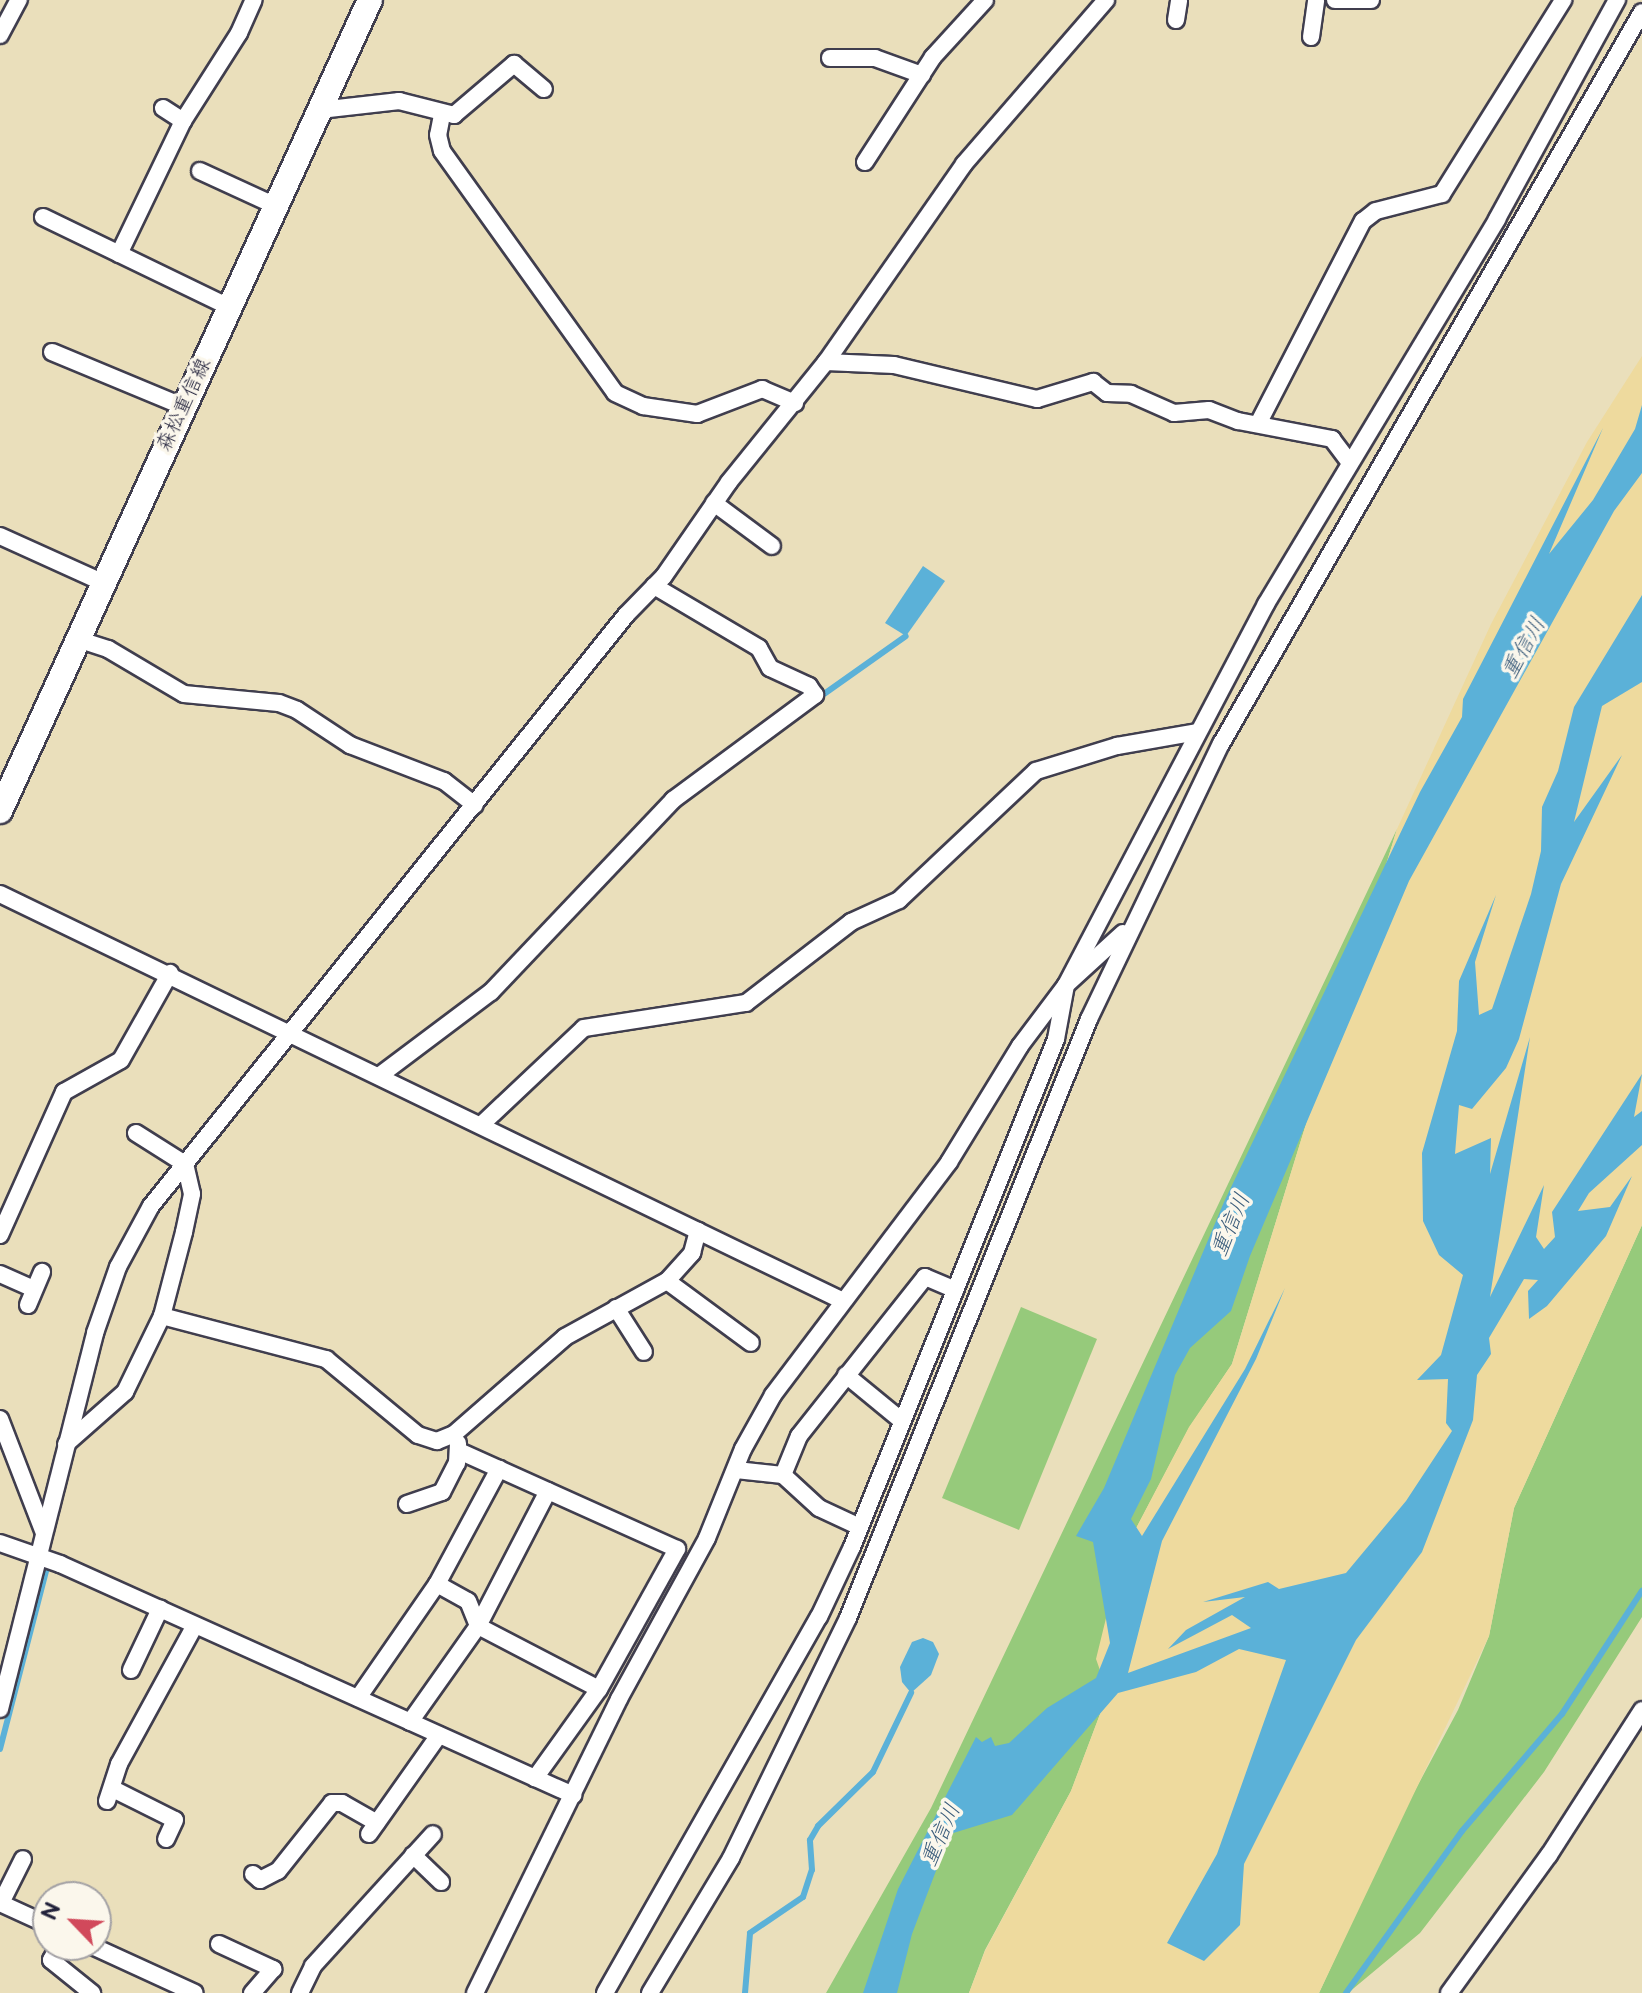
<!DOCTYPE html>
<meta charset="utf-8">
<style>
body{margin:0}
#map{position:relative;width:1642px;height:1993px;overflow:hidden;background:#eadfbb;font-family:"Balsamiq Sans","Klee One",sans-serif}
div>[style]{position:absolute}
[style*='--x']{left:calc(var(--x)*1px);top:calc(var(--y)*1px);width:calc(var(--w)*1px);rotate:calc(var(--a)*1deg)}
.green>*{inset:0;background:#96ca7b}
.sand>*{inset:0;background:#eeda9e}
.water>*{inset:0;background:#5bb1d8}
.stream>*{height:6px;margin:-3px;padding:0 3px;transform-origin:3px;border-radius:3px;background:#5bb1d8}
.roads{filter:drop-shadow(2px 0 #403e4e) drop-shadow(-2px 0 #403e4e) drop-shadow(0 2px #403e4e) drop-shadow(0 -2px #403e4e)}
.street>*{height:16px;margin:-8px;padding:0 8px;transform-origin:8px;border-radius:8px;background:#fff}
.secondary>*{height:24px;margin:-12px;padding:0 12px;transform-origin:12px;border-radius:12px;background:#fff}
span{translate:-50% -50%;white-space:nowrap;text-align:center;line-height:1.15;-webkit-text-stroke:7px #fbf7ec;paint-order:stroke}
.street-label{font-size:20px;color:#22223b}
.water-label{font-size:22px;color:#395b7a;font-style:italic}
.north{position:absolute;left:32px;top:1881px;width:80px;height:80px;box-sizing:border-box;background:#fbf7ec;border:2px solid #a4a2a5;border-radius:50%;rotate:295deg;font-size:22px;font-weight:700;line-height:32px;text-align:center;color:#22223b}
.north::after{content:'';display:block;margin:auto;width:28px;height:36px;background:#d1495b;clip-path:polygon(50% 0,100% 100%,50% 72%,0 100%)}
</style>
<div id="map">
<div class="green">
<i style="clip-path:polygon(1397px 829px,1232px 1364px,1189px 1428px,1121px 1557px,1108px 1693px,1071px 1791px,985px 1950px,969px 1993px,826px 1993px,931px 1808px)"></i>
<i style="clip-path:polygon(1642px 1225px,1642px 1617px,1544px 1772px,1420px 1933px,1348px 1993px,1319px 1993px,1396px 1826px,1458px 1710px,1489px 1636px,1514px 1508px)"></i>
<i style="clip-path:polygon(1021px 1307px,1097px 1339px,1019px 1530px,942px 1498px)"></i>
</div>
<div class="sand">
<i style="clip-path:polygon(1642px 356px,1642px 1225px,1514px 1508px,1489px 1636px,1319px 1993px,969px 1993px,985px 1951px,1071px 1791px,1108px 1693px,1096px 1659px,1121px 1557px,1189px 1427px,1232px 1364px,1397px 829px,1491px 624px,1587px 442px)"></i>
</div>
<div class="water">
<i style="clip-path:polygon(1642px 405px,1642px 473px,1614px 511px,1409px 881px,1250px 1256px,1231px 1311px,1190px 1348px,1175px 1375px,1151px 1479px,1131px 1519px,1142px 1536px,1245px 1369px,1285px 1288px,1256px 1359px,1162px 1541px,1128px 1673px,1251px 1628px,1232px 1615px,1168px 1649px,1186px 1630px,1245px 1597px,1203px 1602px,1268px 1582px,1279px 1589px,1346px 1573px,1406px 1501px,1452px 1431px,1446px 1423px,1448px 1379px,1417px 1380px,1441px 1355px,1463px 1275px,1439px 1255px,1423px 1221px,1422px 1153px,1457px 1031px,1459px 981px,1496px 895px,1475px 962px,1479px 1015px,1492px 1009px,1531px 894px,1541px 851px,1542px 807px,1558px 771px,1574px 707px,1642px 595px,1642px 682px,1602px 706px,1574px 822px,1622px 755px,1561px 884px,1519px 1039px,1506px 1068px,1472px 1109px,1459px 1105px,1455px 1154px,1491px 1138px,1490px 1174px,1530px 1037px,1490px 1297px,1544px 1185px,1536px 1237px,1544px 1249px,1555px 1237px,1552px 1212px,1642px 1074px,1634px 1117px,1642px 1111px,1642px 1145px,1589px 1193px,1578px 1211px,1610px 1207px,1632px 1176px,1606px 1236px,1547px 1306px,1529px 1319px,1528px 1291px,1538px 1280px,1524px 1279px,1489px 1338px,1491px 1354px,1477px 1375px,1473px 1420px,1422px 1552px,1356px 1640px,1244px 1864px,1240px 1925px,1204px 1961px,1167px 1943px,1217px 1854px,1286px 1660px,1239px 1649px,1196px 1672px,1118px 1693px,1012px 1815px,950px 1834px,912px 1934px,897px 1993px,863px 1993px,898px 1889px,976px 1737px,982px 1742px,991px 1737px,995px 1746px,1009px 1743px,1047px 1708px,1096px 1678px,1110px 1643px,1093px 1542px,1076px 1536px,1104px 1488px,1224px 1202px,1420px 792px,1462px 717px,1463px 699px,1603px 428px,1549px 554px,1593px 500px,1635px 429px)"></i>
<i style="clip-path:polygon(923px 566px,945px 581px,906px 636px,885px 623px)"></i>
<i style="clip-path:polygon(923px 1638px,933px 1642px,939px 1654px,931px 1675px,911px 1693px,902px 1682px,900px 1667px,912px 1642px)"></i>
</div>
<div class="stream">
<i style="--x:824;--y:694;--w:100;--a:-35.3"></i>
<i style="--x:0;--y:1749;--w:188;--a:-75.5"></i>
<i style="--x:745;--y:1993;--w:60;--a:-85.2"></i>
<i style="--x:750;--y:1933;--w:64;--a:-34.2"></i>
<i style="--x:803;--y:1897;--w:28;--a:-72"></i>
<i style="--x:812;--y:1870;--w:30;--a:-94"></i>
<i style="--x:810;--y:1840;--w:16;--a:-60"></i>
<i style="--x:818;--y:1826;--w:77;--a:-44.5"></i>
<i style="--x:873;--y:1772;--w:88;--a:-64.3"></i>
<i style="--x:1346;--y:1993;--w:199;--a:-54.4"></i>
<i style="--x:1462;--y:1831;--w:154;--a:-49.5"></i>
<i style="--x:1562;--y:1714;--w:147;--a:-57"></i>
</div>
<div class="roads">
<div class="street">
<i style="--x:1335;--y:0;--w:36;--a:0"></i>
<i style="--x:1176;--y:20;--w:20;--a:-81"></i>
<i style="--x:0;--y:35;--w:40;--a:-62"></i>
<i style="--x:1311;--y:37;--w:37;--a:-82"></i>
<i style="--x:830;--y:58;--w:45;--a:0"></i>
<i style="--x:875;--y:58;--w:50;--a:19.9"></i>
<i style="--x:163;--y:108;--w:24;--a:33"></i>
<i style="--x:320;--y:110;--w:80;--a:-6.5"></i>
<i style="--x:399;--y:101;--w:57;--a:14.3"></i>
<i style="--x:454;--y:115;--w:79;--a:-40.4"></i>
<i style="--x:514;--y:64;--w:39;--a:40"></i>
<i style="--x:442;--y:115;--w:20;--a:101"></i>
<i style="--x:438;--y:135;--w:16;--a:76"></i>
<i style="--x:442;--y:151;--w:297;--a:54.4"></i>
<i style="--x:615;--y:393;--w:31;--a:25"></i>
<i style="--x:643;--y:406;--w:55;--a:8.4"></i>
<i style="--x:697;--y:414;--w:70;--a:-21"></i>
<i style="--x:762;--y:389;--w:36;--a:23"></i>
<i style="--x:865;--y:162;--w:125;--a:-57.1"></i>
<i style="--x:933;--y:57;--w:77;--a:-47.6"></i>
<i style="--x:200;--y:171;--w:84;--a:24.7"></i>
<i style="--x:43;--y:217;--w:207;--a:25.8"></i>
<i style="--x:119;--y:254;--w:148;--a:-64.3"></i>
<i style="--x:183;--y:121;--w:104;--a:-57.5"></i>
<i style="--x:239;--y:33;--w:36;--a:-66"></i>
<i style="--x:52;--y:352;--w:143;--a:22.6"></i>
<i style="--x:826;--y:362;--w:68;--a:2.5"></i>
<i style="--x:894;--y:365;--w:147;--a:13.4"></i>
<i style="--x:1037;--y:399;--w:59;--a:-16.9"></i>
<i style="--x:1093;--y:382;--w:18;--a:38"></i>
<i style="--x:1107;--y:393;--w:24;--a:2"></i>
<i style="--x:1131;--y:394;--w:47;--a:23.8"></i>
<i style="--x:1174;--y:413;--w:35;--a:-5"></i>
<i style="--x:1209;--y:410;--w:31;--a:21"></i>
<i style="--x:1238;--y:421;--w:96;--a:10.8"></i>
<i style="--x:1332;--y:439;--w:30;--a:53"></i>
<i style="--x:1258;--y:424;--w:229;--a:-62.7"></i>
<i style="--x:1363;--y:221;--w:16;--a:-38"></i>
<i style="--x:1376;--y:211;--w:68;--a:-14.4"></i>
<i style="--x:1442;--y:194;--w:229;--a:-58"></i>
<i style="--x:714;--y:503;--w:72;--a:36.6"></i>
<i style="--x:0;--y:536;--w:112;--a:24.3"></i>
<i style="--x:77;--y:639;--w:33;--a:18"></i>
<i style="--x:108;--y:649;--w:88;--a:30.6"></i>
<i style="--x:184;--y:694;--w:95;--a:5.4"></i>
<i style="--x:279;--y:703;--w:19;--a:21"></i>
<i style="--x:297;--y:710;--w:64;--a:33.4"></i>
<i style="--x:350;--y:745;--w:101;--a:21"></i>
<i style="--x:444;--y:781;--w:39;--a:38"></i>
<i style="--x:0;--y:894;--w:934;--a:25.77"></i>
<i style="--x:379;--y:1076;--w:140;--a:-36.9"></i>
<i style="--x:491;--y:992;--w:265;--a:-46.5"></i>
<i style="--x:673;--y:800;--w:177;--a:-36.5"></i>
<i style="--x:815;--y:695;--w:11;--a:-124"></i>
<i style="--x:809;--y:686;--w:43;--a:-155.2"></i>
<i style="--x:770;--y:668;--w:23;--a:-119"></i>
<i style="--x:759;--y:648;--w:122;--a:-149.4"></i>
<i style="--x:481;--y:1125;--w:141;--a:-43.3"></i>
<i style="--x:584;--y:1028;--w:164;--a:-8.8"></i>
<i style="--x:746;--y:1003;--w:133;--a:-37.6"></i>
<i style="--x:851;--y:922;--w:53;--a:-24.6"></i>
<i style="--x:899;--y:900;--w:188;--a:-43.3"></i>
<i style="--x:1036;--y:771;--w:85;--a:-17.2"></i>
<i style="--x:1117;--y:746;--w:81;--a:-9.9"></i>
<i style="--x:0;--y:1235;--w:157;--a:-65.9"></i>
<i style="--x:64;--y:1092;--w:65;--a:-29.3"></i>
<i style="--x:121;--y:1060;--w:100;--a:-60.6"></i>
<i style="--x:0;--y:1274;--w:37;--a:24"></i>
<i style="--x:667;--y:1281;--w:104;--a:36.4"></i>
<i style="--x:28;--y:1305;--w:36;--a:-67"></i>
<i style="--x:616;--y:1308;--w:52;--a:57.5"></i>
<i style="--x:162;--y:1316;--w:170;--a:14.7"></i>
<i style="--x:326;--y:1359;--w:119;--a:39.6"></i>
<i style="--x:418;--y:1435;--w:20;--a:18"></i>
<i style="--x:437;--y:1441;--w:18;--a:-22"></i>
<i style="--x:454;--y:1434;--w:147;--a:-41.1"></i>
<i style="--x:565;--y:1337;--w:116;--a:-28.8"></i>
<i style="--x:667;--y:1281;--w:38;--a:-48"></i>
<i style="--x:692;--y:1253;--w:23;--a:-75"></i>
<i style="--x:846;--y:1375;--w:72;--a:39.4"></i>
<i style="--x:0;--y:1419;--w:122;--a:68.9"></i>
<i style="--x:66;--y:1444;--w:79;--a:-41.4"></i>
<i style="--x:125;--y:1392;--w:85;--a:-64"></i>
<i style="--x:162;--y:1316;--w:87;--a:-75.3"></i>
<i style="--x:184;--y:1232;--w:39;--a:-78"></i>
<i style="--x:192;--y:1194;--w:31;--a:-103"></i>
<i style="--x:185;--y:1164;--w:58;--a:-147.7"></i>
<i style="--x:459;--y:1451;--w:239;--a:24.2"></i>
<i style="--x:677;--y:1549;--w:160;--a:119.1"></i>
<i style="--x:599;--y:1689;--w:110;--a:125.7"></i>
<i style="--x:736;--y:1470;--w:47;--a:6.1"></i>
<i style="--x:783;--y:1475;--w:42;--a:-67.7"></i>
<i style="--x:799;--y:1436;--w:203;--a:-51.6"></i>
<i style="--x:925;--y:1277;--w:33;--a:23"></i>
<i style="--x:783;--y:1475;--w:49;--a:42.5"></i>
<i style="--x:819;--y:1508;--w:45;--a:24.9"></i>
<i style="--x:407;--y:1504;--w:37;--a:-19"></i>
<i style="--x:442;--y:1492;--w:33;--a:-63"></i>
<i style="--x:457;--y:1463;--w:20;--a:-87"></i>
<i style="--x:0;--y:1543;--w:64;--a:19.3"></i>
<i style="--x:60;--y:1564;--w:563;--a:24.24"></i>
<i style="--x:437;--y:1584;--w:35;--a:29"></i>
<i style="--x:468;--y:1601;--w:27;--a:68"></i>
<i style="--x:478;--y:1626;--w:152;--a:-62.6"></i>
<i style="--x:131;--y:1670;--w:68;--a:-64.6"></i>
<i style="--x:358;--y:1698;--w:139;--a:-55.3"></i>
<i style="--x:437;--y:1584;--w:131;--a:-61.7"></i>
<i style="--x:0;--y:1709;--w:388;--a:-75.8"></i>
<i style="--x:95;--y:1333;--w:70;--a:-70.8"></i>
<i style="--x:118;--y:1267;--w:69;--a:-61.6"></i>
<i style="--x:151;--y:1206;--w:758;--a:-51.21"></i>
<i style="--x:626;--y:615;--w:54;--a:-45.7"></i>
<i style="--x:664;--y:576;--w:114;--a:-55.3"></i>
<i style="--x:729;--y:482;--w:154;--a:-51.1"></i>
<i style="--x:826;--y:362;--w:241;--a:-55.1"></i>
<i style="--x:964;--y:164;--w:217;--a:-49.1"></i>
<i style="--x:410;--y:1722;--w:118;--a:-54.7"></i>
<i style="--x:478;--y:1626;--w:136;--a:27.5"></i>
<i style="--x:113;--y:1789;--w:69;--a:26.6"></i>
<i style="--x:175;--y:1820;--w:21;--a:115"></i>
<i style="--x:107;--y:1801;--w:39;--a:-72"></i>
<i style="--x:119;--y:1764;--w:158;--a:-61.3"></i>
<i style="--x:369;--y:1834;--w:121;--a:-54.7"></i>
<i style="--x:413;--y:1855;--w:39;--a:44"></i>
<i style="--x:253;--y:1874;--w:9;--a:41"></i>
<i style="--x:260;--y:1880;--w:20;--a:-27"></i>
<i style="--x:278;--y:1871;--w:87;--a:-51.5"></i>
<i style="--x:332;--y:1803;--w:10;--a:0"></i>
<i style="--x:342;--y:1803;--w:40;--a:29.7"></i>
<i style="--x:0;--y:1903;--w:53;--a:24.6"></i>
<i style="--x:1;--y:1903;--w:49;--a:-63.4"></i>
<i style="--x:219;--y:1944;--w:60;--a:24.8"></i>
<i style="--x:273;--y:1969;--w:32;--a:131"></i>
<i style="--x:59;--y:1945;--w:17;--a:118"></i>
<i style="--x:51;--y:1960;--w:53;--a:38.8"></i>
<i style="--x:90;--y:1945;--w:115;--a:24.6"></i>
<i style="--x:300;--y:1993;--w:30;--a:-64"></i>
<i style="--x:313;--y:1966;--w:178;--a:-47.7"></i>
<i style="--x:475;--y:1993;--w:327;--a:-63.9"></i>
<i style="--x:619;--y:1699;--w:183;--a:-61.3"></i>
<i style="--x:707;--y:1538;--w:96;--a:-68"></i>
<i style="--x:743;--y:1449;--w:62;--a:-60.9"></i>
<i style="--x:773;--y:1395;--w:292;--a:-52.9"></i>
<i style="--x:949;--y:1162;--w:136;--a:-58.5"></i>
<i style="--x:1020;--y:1046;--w:76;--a:-53"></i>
<i style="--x:1066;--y:985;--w:430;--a:-62.3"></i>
<i style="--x:1266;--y:604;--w:449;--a:-59"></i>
<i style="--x:1497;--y:219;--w:250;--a:-61.3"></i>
<i style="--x:605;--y:1993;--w:433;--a:-60.4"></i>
<i style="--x:819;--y:1617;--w:77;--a:-64.8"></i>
<i style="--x:852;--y:1547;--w:547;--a:-68.12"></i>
<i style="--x:1056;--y:1039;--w:55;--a:-79.5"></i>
<i style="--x:1066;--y:985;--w:77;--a:-42.4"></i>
<i style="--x:650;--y:1993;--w:157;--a:-59"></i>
<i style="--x:731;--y:1858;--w:267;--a:-64"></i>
<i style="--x:848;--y:1618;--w:646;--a:-68.08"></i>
<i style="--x:1089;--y:1019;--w:305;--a:-64.4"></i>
<i style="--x:1221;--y:744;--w:844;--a:-60.1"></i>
<i style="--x:1449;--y:1993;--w:170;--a:-54.1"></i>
<i style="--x:1549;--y:1855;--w:172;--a:-57.3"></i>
</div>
<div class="secondary">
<i style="--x:0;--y:811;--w:891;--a:-65.48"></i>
</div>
</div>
<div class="street-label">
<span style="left:184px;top:405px;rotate:-65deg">森松重信線</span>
</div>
<div class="water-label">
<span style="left:1524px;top:648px;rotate:-61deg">重信川</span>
<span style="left:1231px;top:1225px;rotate:-67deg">重信川</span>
<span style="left:941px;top:1835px;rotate:-66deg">重信川</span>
</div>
<div class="north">N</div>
</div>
